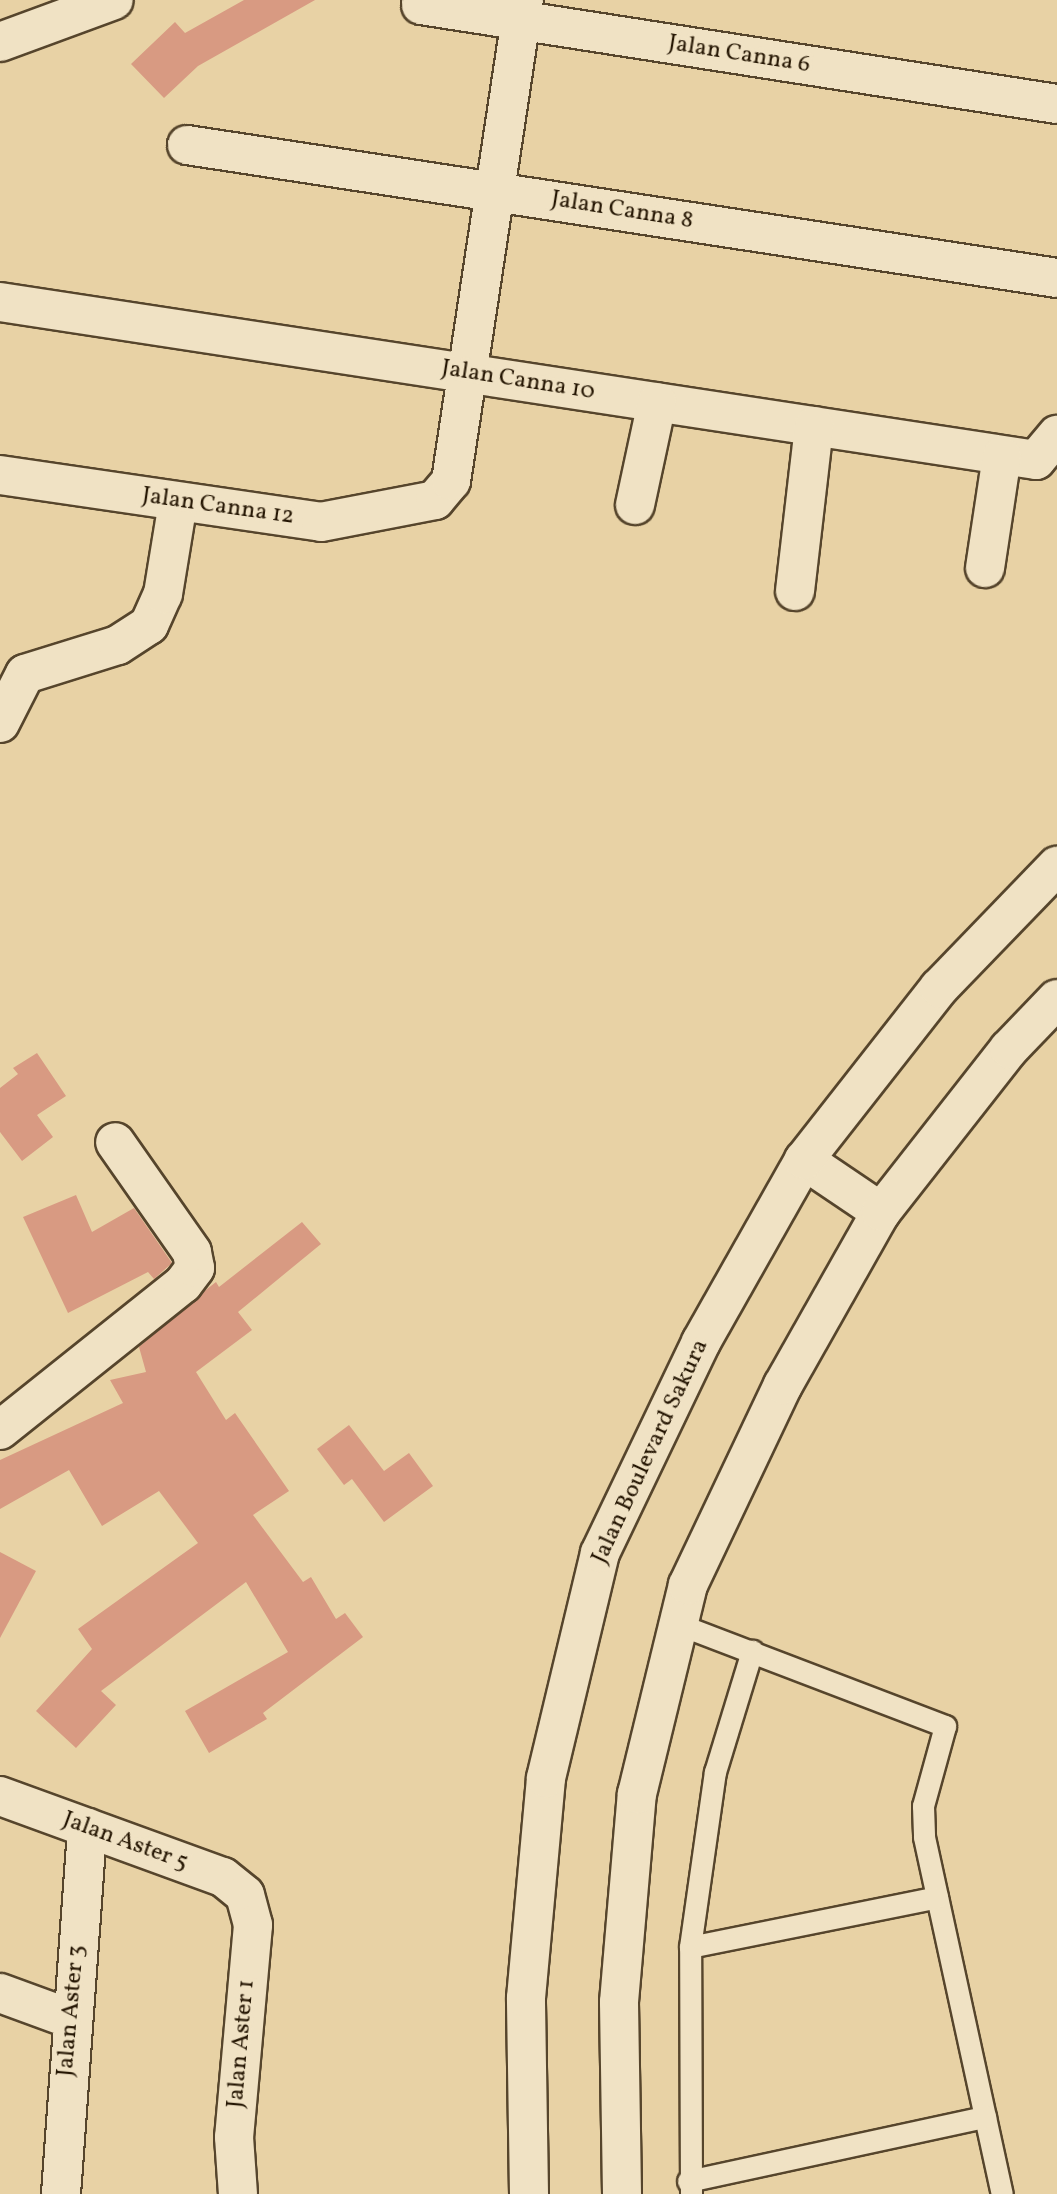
<!DOCTYPE html>
<style>
body{margin:0}
#map{position:relative;width:1057px;height:2194px;overflow:hidden;background:#e8d2a5;font-family:Vollkorn,serif}
div>[style]{position:absolute}
[style*='--x']{left:calc(var(--x)*1px);top:calc(var(--y)*1px);width:calc(var(--w)*1px);rotate:calc(var(--a)*1deg)}
.building>*{inset:0;background:#d89a82}
.roads{filter:drop-shadow(2px 0 #56452c) drop-shadow(-2px 0 #56452c) drop-shadow(0 2px #56452c) drop-shadow(0 -2px #56452c)}
.lane>*{height:21px;margin:-10.5px;padding:0 10.5px;transform-origin:10.5px;border-radius:10.5px;background:#f0e2c4}
.street>*{height:38px;margin:-19px;padding:0 19px;transform-origin:19px;border-radius:19px;background:#f0e2c4}
span{translate:-50% -50%;white-space:nowrap;text-align:center;line-height:1.15;-webkit-text-stroke:7px #f0e2c4;paint-order:stroke}
.street-label{font-size:24px;color:#251603}
</style>
<div id="map">
<div class="building">
<i style="clip-path:polygon(244px 0,315px 0,198px 66px,164px 98px,131px 64px,175px 22px,185px 33px)"></i>
<i style="clip-path:polygon(37px 1053px,66px 1096px,37px 1115px,53px 1137px,22px 1161px,0 1132px,0 1088px,18px 1074px,13px 1068px)"></i>
<i style="clip-path:polygon(76px 1195px,92px 1232px,134px 1208px,172px 1263px,154px 1279px,148px 1272px,68px 1313px,23px 1217px)"></i>
<i style="clip-path:polygon(302px 1222px,321px 1244px,238px 1312px,252px 1330px,196px 1372px,226px 1420px,235px 1413px,289px 1491px,253px 1515px,303px 1582px,311px 1577px,336px 1619px,345px 1613px,363px 1637px,263px 1713px,267px 1719px,209px 1753px,185px 1711px,288px 1652px,246px 1582px,101px 1691px,116px 1705px,76px 1748px,36px 1711px,92px 1649px,78px 1629px,198px 1543px,159px 1491px,102px 1526px,69px 1470px,0 1509px,0 1460px,123px 1403px,110px 1380px,146px 1372px,139px 1347px,207px 1289px,216px 1282px,219px 1287px)"></i>
<i style="clip-path:polygon(349px 1425px,384px 1471px,409px 1453px,433px 1486px,384px 1522px,352px 1479px,344px 1485px,317px 1449px)"></i>
<i style="clip-path:polygon(0 1552px,36px 1571px,0 1638px)"></i>
</div>
<div class="roads">
<div class="lane">
<i style="--x:678;--y:1624;--w:286;--a:20.9"></i>
<i style="--x:945;--y:1726;--w:83;--a:105.4"></i>
<i style="--x:923;--y:1806;--w:31;--a:88"></i>
<i style="--x:924;--y:1837;--w:365;--a:77.7"></i>
<i style="--x:690;--y:1947;--w:252;--a:-11.4"></i>
<i style="--x:688;--y:2181;--w:304;--a:-12.2"></i>
<i style="--x:691;--y:2194;--w:247;--a:-90.2"></i>
<i style="--x:690;--y:1947;--w:177;--a:-81.9"></i>
<i style="--x:715;--y:1772;--w:127;--a:-73"></i>
</div>
<div class="street">
<i style="--x:421;--y:5;--w:644;--a:8.85"></i>
<i style="--x:0;--y:42;--w:121;--a:-20.2"></i>
<i style="--x:187;--y:145;--w:880;--a:8.69"></i>
<i style="--x:0;--y:302;--w:1048;--a:8.67"></i>
<i style="--x:1036;--y:460;--w:33;--a:-50"></i>
<i style="--x:0;--y:475;--w:324;--a:8.3"></i>
<i style="--x:321;--y:522;--w:116;--a:-10.9"></i>
<i style="--x:435;--y:500;--w:25;--a:-50"></i>
<i style="--x:451;--y:481;--w:487;--a:-81.4"></i>
<i style="--x:635;--y:505;--w:105;--a:-77.9"></i>
<i style="--x:985;--y:568;--w:113;--a:-81.4"></i>
<i style="--x:795;--y:591;--w:166;--a:-83.4"></i>
<i style="--x:0;--y:723;--w:55;--a:-63"></i>
<i style="--x:25;--y:674;--w:97;--a:-17.3"></i>
<i style="--x:118;--y:645;--w:37;--a:-33"></i>
<i style="--x:149;--y:625;--w:34;--a:-66"></i>
<i style="--x:163;--y:594;--w:93;--a:-80.7"></i>
<i style="--x:804;--y:1160;--w:93;--a:34"></i>
<i style="--x:0;--y:1430;--w:234;--a:-38.6"></i>
<i style="--x:183;--y:1284;--w:20;--a:-53"></i>
<i style="--x:195;--y:1268;--w:16;--a:-101"></i>
<i style="--x:192;--y:1252;--w:134;--a:-125"></i>
<i style="--x:0;--y:1796;--w:237;--a:20"></i>
<i style="--x:223;--y:1877;--w:28;--a:39"></i>
<i style="--x:245;--y:1895;--w:31;--a:75"></i>
<i style="--x:253;--y:1925;--w:213;--a:95.1"></i>
<i style="--x:234;--y:2137;--w:57;--a:86"></i>
<i style="--x:0;--y:1993;--w:76;--a:20.1"></i>
<i style="--x:61;--y:2194;--w:367;--a:-85.9"></i>
<i style="--x:529;--y:2194;--w:196;--a:-90.9"></i>
<i style="--x:526;--y:1998;--w:221;--a:-84.8"></i>
<i style="--x:546;--y:1778;--w:231;--a:-76.5"></i>
<i style="--x:600;--y:1553;--w:234;--a:-64.4"></i>
<i style="--x:701;--y:1342;--w:209;--a:-60.5"></i>
<i style="--x:804;--y:1160;--w:219;--a:-51.9"></i>
<i style="--x:939;--y:988;--w:170;--a:-46"></i>
<i style="--x:622;--y:2194;--w:192;--a:-90.9"></i>
<i style="--x:619;--y:2002;--w:209;--a:-85.1"></i>
<i style="--x:637;--y:1794;--w:215;--a:-76.3"></i>
<i style="--x:688;--y:1585;--w:221;--a:-64.6"></i>
<i style="--x:783;--y:1385;--w:199;--a:-60.5"></i>
<i style="--x:881;--y:1212;--w:207;--a:-51.9"></i>
<i style="--x:1009;--y:1049;--w:69;--a:-46.2"></i>
</div>
</div>
<div class="street-label">
<span style="left:739px;top:55px;rotate:9deg">Jalan Canna 6</span>
<span style="left:622px;top:211px;rotate:9deg">Jalan Canna 8</span>
<span style="left:518px;top:381px;rotate:9deg">Jalan Canna 10</span>
<span style="left:218px;top:507px;rotate:8deg">Jalan Canna 12</span>
<span style="left:651px;top:1452px;rotate:-65deg">Jalan Boulevard Sakura</span>
<span style="left:125px;top:1842px;rotate:20deg">Jalan Aster 5</span>
<span style="left:72px;top:2011px;rotate:-85deg">Jalan Aster 3</span>
<span style="left:242px;top:2044px;rotate:-85deg">Jalan Aster 1</span>
</div>
</div>
